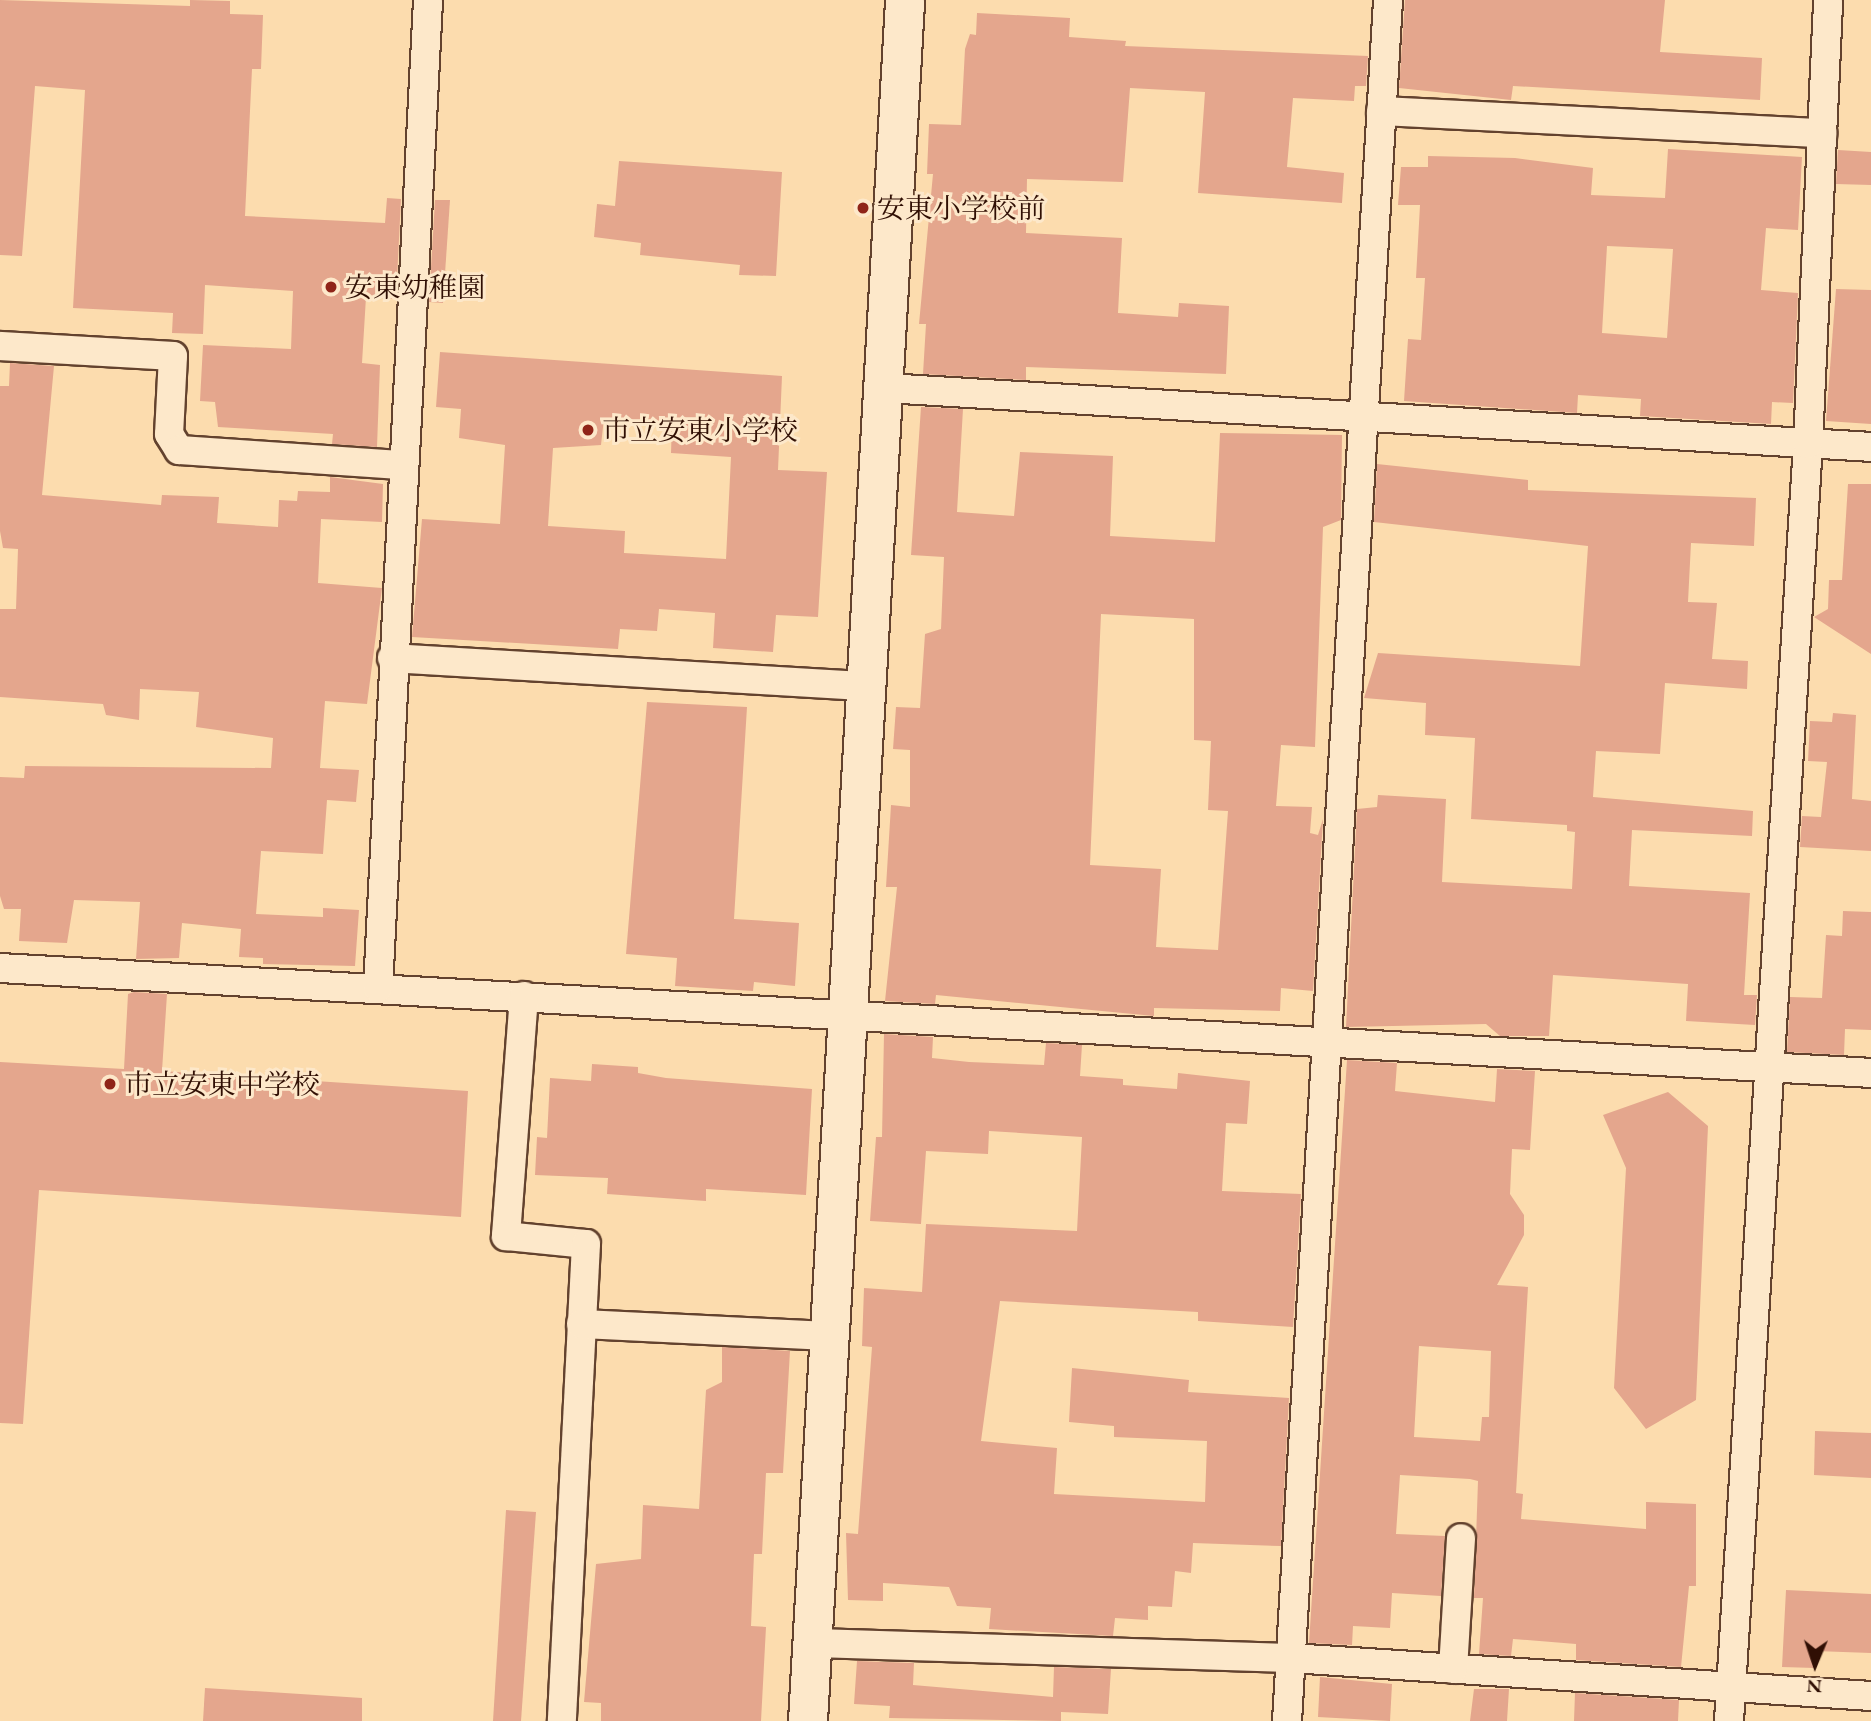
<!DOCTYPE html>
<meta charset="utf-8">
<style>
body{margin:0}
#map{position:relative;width:1871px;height:1721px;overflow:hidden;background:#fcdcae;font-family:"EB Garamond","Noto Serif JP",serif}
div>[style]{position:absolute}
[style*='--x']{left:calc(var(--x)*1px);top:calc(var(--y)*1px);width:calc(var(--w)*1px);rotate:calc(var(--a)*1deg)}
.building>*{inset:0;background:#e4a68d}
.roads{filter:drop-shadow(2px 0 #63422e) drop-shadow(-2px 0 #63422e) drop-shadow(0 2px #63422e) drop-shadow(0 -2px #63422e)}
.street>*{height:28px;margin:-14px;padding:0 14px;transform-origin:14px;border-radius:14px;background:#fde8ca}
.secondary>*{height:38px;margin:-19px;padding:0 19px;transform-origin:19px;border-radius:19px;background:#fde8ca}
.dots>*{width:19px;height:19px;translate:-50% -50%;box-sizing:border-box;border:4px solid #fde8ca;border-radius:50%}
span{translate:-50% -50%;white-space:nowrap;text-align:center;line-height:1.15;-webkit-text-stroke:6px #fde8ca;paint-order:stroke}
.poi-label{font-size:28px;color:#300f04}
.left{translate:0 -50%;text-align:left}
.north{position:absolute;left:1780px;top:1630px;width:70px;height:70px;-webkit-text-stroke:5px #fde8ca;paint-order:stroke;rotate:182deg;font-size:19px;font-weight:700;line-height:28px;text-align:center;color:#300f04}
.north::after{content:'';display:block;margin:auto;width:24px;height:32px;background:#300f04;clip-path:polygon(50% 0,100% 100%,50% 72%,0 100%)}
</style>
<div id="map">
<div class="building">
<i style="clip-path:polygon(0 0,190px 6px,190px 0,230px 1px,230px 14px,263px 15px,261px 69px,252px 69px,245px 216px,385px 223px,387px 198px,401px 199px,396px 299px,366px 297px,362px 363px,380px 365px,377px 447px,332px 444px,333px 434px,218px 427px,215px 402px,200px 401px,203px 345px,291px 349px,293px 291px,205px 285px,203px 334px,172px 333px,173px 313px,73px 308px,85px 90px,35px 86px,22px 256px,0 255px)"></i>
<i style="clip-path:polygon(1405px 0,1665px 0,1660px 52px,1762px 58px,1760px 100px,1513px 86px,1511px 100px,1399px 88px)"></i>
<i style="clip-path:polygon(977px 13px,1070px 18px,1069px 37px,1126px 41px,1125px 46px,1368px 56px,1366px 86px,1355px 86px,1354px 101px,1293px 98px,1287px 167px,1344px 173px,1342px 203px,1198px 193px,1205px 92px,1130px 88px,1123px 182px,1027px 179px,1026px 233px,1122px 238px,1118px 313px,1178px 317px,1179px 303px,1229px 306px,1226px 374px,1026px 367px,1026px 380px,923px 374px,926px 324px,919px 324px,933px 174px,927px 174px,929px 124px,961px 125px,965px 49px,970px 34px,976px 35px)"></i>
<i style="clip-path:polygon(evenodd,1668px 149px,1802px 157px,1798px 230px,1766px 228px,1761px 290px,1798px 293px,1793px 403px,1772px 402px,1771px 424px,1640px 416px,1641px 399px,1578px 395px,1577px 413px,1404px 401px,1408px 339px,1421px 340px,1425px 278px,1416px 278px,1420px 205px,1398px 205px,1401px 167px,1428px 167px,1428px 156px,1515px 158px,1593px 168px,1591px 195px,1665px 198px,1668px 149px,1607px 246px,1673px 249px,1667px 338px,1602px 333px,1607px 246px)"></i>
<i style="clip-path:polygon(1838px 150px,1871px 152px,1871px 185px,1836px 184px)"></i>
<i style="clip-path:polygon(619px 161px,782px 172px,776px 276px,739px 275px,740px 265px,640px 255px,641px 243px,594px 237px,597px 204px,615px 206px)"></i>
<i style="clip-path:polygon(435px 200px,450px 200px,443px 303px,429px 302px)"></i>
<i style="clip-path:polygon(1836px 289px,1871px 290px,1871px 424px,1826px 421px)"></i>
<i style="clip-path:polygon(evenodd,440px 352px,782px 376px,778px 470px,827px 472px,818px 617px,776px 615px,773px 652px,713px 648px,715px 613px,659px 609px,657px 631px,620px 629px,618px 649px,412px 637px,422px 519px,500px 524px,505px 445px,459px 438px,461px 409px,436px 407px,440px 352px,604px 418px,672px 423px,671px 453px,731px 457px,726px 559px,624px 553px,625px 531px,548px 526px,553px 448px,601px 445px,604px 418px)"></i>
<i style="clip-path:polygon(10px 363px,54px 366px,42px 495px,161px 505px,162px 495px,219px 497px,217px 523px,278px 527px,279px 500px,297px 501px,298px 491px,330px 492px,330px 477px,383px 484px,382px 522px,321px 519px,318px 583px,382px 588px,367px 704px,325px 701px,320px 768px,359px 770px,356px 802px,327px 800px,323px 854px,261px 851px,256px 914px,323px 917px,323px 908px,359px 910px,355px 966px,263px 964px,263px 958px,239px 957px,241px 929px,182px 923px,179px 958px,136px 959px,140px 902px,74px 900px,67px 943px,19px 941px,21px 909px,4px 909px,0 896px,0 777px,24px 778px,25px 766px,271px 768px,273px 738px,196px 727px,199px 692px,140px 689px,139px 720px,106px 715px,103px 704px,0 697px,0 609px,16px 609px,18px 549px,3px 548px,0 531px,0 386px,9px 386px)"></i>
<i style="clip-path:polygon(evenodd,921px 407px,963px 409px,957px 512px,1014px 516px,1020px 452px,1113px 456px,1110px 536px,1215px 542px,1220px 433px,1342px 435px,1341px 520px,1323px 527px,1315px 747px,1281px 745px,1276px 806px,1312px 807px,1310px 833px,1318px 835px,1323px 819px,1313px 991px,1281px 988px,1280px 1011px,1154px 1008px,1154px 1016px,936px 995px,935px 1004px,885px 1001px,897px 887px,886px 887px,891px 805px,910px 807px,910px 750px,893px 749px,896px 707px,920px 708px,925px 634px,941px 629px,944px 557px,911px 555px,921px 407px,1101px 614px,1194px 619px,1194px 740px,1211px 741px,1208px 810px,1228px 811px,1218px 950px,1156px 947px,1161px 869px,1090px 865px,1101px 614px)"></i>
<i style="clip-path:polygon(1377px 464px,1528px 480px,1528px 490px,1756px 498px,1754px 546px,1691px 543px,1688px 602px,1717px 603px,1712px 659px,1748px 661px,1747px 689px,1665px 683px,1660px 754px,1596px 751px,1593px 797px,1753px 811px,1752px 836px,1632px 830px,1629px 886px,1750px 893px,1744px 995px,1757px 995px,1755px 1025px,1686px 1021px,1688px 984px,1553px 975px,1549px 1036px,1500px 1036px,1486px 1024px,1346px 1027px,1357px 809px,1377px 807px,1378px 795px,1446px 799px,1442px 882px,1572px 889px,1575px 832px,1567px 831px,1567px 825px,1471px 819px,1475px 738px,1425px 735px,1426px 703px,1364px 698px,1378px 653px,1580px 666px,1588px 546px,1374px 522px)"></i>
<i style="clip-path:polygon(1848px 484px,1871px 484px,1871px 654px,1814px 617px,1828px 609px,1829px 580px,1842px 580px)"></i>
<i style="clip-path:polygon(647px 702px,747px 707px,734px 919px,799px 923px,795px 986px,754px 982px,753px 991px,675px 986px,677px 958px,626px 954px)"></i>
<i style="clip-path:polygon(1833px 713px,1856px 715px,1852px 799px,1871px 801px,1871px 851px,1800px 847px,1802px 816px,1821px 817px,1827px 762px,1808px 761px,1810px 721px,1832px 722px)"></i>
<i style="clip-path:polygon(1843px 911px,1871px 912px,1871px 1030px,1845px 1029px,1844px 1055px,1787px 1052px,1790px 997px,1822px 998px,1826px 935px,1842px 936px)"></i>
<i style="clip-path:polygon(134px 992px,167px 994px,162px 1071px,468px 1091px,461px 1217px,39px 1190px,23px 1424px,0 1423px,0 1062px,124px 1069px,128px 994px)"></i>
<i style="clip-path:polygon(884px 1034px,933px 1037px,932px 1058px,969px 1062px,1044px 1065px,1046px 1043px,1082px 1045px,1080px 1076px,1123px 1079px,1123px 1085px,1177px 1089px,1178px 1073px,1250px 1081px,1247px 1124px,1226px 1123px,1222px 1191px,1301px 1194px,1293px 1327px,1198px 1321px,1198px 1312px,1000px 1301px,981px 1441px,1057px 1448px,1054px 1494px,1205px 1502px,1207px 1441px,1114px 1437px,1114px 1426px,1069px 1422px,1072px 1368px,1189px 1380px,1188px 1392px,1289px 1398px,1281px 1546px,1193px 1543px,1191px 1573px,1175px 1571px,1172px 1607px,1148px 1606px,1148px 1620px,1115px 1618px,1113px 1636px,989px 1629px,991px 1608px,957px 1606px,949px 1587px,883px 1583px,883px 1601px,848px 1600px,846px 1533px,858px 1534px,872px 1347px,862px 1346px,864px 1288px,922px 1292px,926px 1224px,1077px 1231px,1082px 1137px,989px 1131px,988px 1154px,926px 1151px,921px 1224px,870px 1221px,876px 1137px,882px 1137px)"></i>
<i style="clip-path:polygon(evenodd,1347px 1060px,1397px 1063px,1395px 1091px,1495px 1102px,1497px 1069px,1535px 1071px,1530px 1150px,1512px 1149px,1510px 1194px,1524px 1215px,1524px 1235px,1497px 1285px,1528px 1287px,1516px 1493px,1523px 1494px,1521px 1519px,1646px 1529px,1646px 1502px,1696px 1504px,1696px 1586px,1689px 1586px,1681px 1667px,1576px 1660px,1576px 1644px,1513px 1639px,1511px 1656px,1479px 1654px,1483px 1598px,1474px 1598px,1478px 1481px,1470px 1479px,1400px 1475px,1396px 1534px,1445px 1536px,1441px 1596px,1392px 1593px,1390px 1628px,1353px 1626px,1352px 1645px,1309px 1643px,1347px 1060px,1419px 1346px,1491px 1351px,1489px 1417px,1482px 1417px,1480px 1441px,1414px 1437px,1419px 1346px)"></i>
<i style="clip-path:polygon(592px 1064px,638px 1067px,638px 1073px,666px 1078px,812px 1089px,806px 1195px,706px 1189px,706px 1201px,607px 1194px,608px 1178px,535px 1175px,537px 1137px,547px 1138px,550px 1078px,591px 1081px)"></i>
<i style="clip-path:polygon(1668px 1092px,1708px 1126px,1696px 1400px,1646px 1429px,1614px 1388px,1626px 1168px,1603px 1115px)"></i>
<i style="clip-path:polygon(722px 1347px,790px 1351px,783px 1473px,766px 1473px,762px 1554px,754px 1554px,751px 1626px,766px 1627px,761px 1721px,601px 1721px,601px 1703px,584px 1702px,596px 1564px,641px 1559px,643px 1505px,699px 1509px,706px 1390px,722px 1382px)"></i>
<i style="clip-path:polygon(1815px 1431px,1871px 1433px,1871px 1478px,1814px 1475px)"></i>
<i style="clip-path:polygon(506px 1510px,536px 1512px,521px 1721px,493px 1721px)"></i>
<i style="clip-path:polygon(1786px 1590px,1871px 1594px,1871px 1653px,1815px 1651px,1815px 1668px,1782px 1667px)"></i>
<i style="clip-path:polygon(857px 1661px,914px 1663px,913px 1685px,1053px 1697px,1054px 1667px,1111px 1669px,1108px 1714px,1061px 1712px,1061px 1721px,889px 1718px,890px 1706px,854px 1704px)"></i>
<i style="clip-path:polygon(1320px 1677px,1392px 1684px,1390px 1721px,1318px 1717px)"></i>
<i style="clip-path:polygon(205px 1688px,362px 1698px,362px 1721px,203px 1721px)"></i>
<i style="clip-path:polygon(1474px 1689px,1509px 1689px,1507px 1721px,1470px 1721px)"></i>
<i style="clip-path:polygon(1575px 1693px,1679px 1700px,1678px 1721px,1574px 1721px)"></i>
</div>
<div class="roads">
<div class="street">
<i style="--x:1381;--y:111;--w:442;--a:2.9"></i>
<i style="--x:0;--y:346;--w:173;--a:3.3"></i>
<i style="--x:173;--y:356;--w:78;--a:92.9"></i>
<i style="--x:169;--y:434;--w:19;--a:58"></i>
<i style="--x:179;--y:450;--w:222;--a:3.9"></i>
<i style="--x:885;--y:388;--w:988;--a:3.42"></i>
<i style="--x:392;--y:658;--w:478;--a:3.4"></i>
<i style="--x:0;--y:968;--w:1874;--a:3.21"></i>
<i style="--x:378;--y:988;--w:989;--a:-87.1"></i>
<i style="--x:524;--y:996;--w:241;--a:94.3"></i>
<i style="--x:506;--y:1236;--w:80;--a:5.7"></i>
<i style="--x:586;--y:1244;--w:478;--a:92.9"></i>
<i style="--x:581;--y:1324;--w:249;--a:2.8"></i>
<i style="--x:814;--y:1643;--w:477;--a:1.8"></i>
<i style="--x:1291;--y:1658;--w:581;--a:3.75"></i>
<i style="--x:1453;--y:1669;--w:131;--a:-86.5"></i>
<i style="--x:1287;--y:1721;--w:1724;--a:-86.64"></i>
<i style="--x:1729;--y:1721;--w:1279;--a:-86.46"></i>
<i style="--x:1808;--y:444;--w:444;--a:-87.4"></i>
</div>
<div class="secondary">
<i style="--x:808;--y:1721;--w:1724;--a:-86.77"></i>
</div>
</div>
<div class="dots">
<i style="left:863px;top:208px;background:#8f2418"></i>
<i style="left:331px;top:287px;background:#8f2418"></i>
<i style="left:588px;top:430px;background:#8f2418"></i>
<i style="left:110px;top:1084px;background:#8f2418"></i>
</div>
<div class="poi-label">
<span class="left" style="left:877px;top:208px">安東小学校前</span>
<span class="left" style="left:345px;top:287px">安東幼稚園</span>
<span class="left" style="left:602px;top:430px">市立安東小学校</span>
<span class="left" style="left:124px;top:1084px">市立安東中学校</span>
</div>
<div class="north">N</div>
</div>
